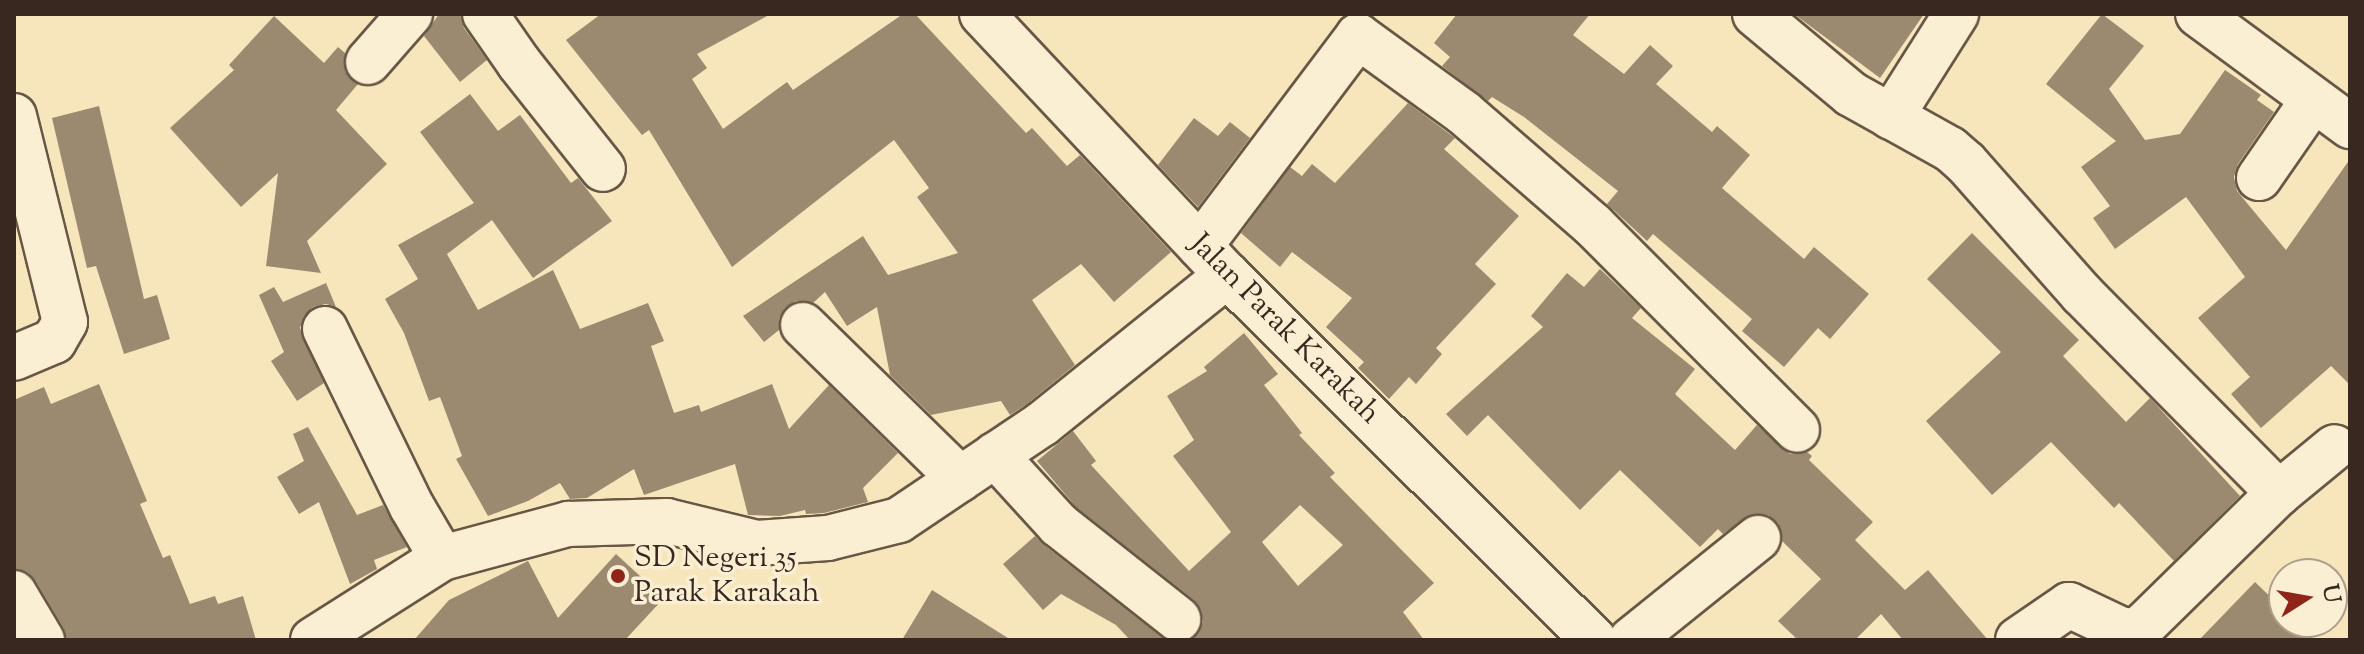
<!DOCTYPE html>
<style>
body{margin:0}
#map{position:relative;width:2364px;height:654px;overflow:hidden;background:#f7e5bb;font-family:"Sorts Mill Goudy",serif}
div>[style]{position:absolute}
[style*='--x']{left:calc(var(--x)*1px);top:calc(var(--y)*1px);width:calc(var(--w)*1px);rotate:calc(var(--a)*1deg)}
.building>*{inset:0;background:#9c8a70}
.roads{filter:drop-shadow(2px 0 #685746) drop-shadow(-2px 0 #685746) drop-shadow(0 2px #685746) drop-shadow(0 -2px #685746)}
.street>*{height:44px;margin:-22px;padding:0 22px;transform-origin:22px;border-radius:22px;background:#faeed3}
.secondary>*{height:44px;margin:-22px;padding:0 22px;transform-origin:22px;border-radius:22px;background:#faeed3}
.dots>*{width:22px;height:22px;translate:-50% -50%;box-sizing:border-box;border:4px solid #faeed3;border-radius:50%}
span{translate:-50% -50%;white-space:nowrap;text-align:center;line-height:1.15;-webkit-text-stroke:7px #faeed3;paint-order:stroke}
.street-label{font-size:30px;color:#39281f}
.poi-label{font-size:30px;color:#39281f}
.left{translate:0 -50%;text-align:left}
.frame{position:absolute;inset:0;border:16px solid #39281f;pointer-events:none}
.north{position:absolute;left:2268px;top:558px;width:80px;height:80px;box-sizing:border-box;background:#faeed3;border:2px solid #ad9f8b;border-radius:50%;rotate:79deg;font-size:22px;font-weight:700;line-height:32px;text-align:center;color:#39281f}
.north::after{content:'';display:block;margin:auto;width:28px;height:36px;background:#8f2418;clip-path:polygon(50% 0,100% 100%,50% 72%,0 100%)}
</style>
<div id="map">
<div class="building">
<i style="clip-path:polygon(439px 14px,460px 14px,464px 28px,487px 60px,460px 82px,424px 36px)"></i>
<i style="clip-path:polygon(601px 14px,771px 14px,697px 54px,707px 68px,692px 79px,723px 129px,787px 82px,793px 90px,903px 14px,915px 14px,1026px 133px,1032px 128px,1067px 166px,1080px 155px,1171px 252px,1114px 302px,1081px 264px,1032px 300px,1075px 365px,1027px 404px,1010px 415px,1001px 401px,931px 415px,890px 375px,877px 307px,847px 326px,825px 292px,813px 303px,796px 301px,785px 308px,779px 318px,779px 330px,764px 342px,743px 316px,863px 236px,888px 275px,958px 253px,917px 197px,929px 188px,894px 140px,732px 267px,649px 130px,642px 135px,566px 40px)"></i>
<i style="clip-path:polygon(1457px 14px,1590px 14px,1573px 35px,1624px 74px,1650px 45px,1673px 66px,1656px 84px,1712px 132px,1717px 126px,1750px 155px,1722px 188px,1804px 259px,1814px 247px,1869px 294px,1830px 339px,1818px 328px,1784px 367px,1742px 331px,1752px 319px,1653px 234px,1647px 241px,1607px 204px,1618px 191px,1524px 117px,1492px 97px,1488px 101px,1442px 66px,1450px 57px,1434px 43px)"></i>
<i style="clip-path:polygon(1794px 14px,1924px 14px,1880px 78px)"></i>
<i style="clip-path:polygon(2102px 14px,2144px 46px,2109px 89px,2145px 140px,2180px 134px,2225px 70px,2261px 95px,2257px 100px,2274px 112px,2238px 164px,2234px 177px,2237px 191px,2286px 250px,2350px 159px,2350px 385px,2331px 366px,2261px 428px,2231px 394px,2250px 377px,2198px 318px,2245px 277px,2186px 197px,2115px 249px,2093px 218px,2110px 206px,2081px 167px,2116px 141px,2046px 84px)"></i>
<i style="clip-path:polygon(274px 16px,324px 63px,338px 47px,345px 53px,345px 71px,358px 84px,336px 110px,387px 164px,307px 241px,321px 273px,266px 266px,278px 173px,241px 207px,170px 128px,234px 70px,229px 65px)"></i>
<i style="clip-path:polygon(470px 94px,498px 131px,520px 115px,571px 183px,578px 178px,612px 221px,533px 278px,492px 220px,447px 254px,478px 310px,553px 270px,580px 329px,648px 303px,664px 341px,651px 346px,674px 413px,699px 405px,701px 412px,772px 384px,789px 429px,829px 385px,898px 453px,863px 488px,868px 502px,824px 513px,806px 514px,805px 510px,780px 516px,748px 515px,735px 464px,644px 495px,634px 469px,587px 498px,570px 499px,560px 483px,528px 501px,488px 516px,456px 459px,462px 456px,440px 397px,429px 401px,404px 333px,385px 299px,418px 279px,398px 245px,474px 203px,420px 132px)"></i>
<i style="clip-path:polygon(1408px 103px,1455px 138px,1444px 149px,1519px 216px,1475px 264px,1496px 284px,1436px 348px,1442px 354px,1416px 384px,1409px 377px,1389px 399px,1358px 368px,1364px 362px,1326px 327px,1352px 298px,1292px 252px,1280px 267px,1241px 233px,1290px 167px,1302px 176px,1312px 164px,1335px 183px)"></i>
<i style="clip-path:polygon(99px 106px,144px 299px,157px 295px,170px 339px,124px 354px,96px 266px,87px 268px,52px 118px)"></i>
<i style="clip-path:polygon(1194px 118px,1218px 136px,1230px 122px,1250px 138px,1198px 207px,1158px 165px)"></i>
<i style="clip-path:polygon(1972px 233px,2079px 340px,2063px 356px,2126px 422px,2150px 398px,2240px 496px,2174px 561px,2119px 503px,2114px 508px,2051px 442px,1992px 495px,1926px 421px,2001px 352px,1927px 279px)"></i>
<i style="clip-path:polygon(1600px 269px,1641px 308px,1632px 318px,1695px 369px,1675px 394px,1735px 450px,1757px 425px,1790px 454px,1807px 452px,1812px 456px,1809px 460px,1873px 522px,1855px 540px,1905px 590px,1928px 570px,1988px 640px,1903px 640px,1881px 614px,1855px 640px,1798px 640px,1778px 621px,1821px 579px,1782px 541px,1778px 523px,1768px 515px,1753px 514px,1723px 534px,1718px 529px,1700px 547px,1620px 470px,1580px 510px,1488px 415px,1467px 436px,1446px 414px,1543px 327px,1531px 316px,1567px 273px,1584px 287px)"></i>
<i style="clip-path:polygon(326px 283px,336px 307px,326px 304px,313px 307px,304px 316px,300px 328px,324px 383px,297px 401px,271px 361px,284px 352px,259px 295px,274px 287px,283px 302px)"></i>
<i style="clip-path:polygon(evenodd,1244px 333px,1278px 374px,1264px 385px,1302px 433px,1299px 435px,1335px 473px,1330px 477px,1434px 583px,1403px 612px,1424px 640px,1190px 640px,1198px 634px,1203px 622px,1201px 611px,1194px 600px,1076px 507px,1037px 461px,1073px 431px,1096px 461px,1091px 465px,1189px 571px,1231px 532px,1173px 456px,1194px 440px,1167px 396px,1207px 371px,1204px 367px,1244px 333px,1300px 505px,1343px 545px,1298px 586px,1262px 542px,1300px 505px)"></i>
<i style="clip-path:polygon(99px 384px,147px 501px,140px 504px,163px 558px,170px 555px,190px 604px,215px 596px,218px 604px,243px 596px,256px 640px,67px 640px,63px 627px,35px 580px,27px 572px,14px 568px,14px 400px,44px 387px,51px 404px)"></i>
<i style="clip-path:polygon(308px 427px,357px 515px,383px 505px,407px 547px,374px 560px,377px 569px,350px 584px,319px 502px,299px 514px,277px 477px,304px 461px,293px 434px)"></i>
<i style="clip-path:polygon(1035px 536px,1044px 545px,1165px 640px,1130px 640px,1116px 625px,1061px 594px,1043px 610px,1003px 564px)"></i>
<i style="clip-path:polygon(616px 554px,664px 598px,625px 640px,414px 640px,449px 600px,528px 561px,558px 618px)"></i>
<i style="clip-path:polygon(2255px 582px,2284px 610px,2284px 622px,2296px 622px,2315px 640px,2199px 640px)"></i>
<i style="clip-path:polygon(932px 590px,1011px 640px,902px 640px)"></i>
</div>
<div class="roads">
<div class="street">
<i style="--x:485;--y:14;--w:60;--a:55.2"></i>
<i style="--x:519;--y:63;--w:135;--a:51.6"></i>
<i style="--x:1755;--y:14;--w:125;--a:39.8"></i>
<i style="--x:1851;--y:94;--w:113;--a:29.1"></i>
<i style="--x:1950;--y:149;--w:21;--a:41"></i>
<i style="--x:1966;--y:163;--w:175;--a:48.5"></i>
<i style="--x:2082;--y:294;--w:280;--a:45.3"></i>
<i style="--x:2198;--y:14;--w:189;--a:36.4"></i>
<i style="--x:368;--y:62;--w:64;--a:-48.8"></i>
<i style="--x:14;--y:116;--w:212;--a:76.1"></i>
<i style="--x:65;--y:322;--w:22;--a:120"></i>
<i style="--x:54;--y:341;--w:43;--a:157"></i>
<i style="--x:1891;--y:117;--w:122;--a:-57.7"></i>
<i style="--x:2259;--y:178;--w:95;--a:-55.3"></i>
<i style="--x:1200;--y:246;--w:263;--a:-53"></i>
<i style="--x:1358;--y:36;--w:131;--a:36"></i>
<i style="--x:1464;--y:113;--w:171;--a:41"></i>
<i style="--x:1593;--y:225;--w:289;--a:45.1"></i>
<i style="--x:803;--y:325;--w:220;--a:44.4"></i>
<i style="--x:325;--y:329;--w:198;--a:64"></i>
<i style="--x:412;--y:507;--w:59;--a:59.5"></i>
<i style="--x:995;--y:455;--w:95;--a:47.6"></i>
<i style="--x:1059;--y:525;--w:152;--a:38.3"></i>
<i style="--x:14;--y:593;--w:55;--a:59.2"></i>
<i style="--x:313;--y:640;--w:153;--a:-32.4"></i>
<i style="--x:442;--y:558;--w:131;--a:-15.1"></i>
<i style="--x:568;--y:524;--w:99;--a:-1.7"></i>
<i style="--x:667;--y:521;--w:93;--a:13.7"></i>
<i style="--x:757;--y:543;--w:71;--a:-4"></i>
<i style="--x:828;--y:538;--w:73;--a:-14.2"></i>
<i style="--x:899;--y:520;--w:172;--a:-33.9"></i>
<i style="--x:1042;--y:424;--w:238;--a:-38.8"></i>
<i style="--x:1631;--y:640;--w:163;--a:-38.8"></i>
<i style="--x:2018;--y:640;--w:62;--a:-34.5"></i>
<i style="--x:2069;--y:605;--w:59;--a:25.3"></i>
<i style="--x:2122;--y:630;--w:11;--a:5"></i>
<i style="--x:2133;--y:631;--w:11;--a:-27"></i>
<i style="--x:2143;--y:626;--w:190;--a:-44.4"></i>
<i style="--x:2279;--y:493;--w:72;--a:-39.4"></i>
</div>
<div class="secondary">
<i style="--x:982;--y:14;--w:358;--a:46.8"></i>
<i style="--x:1227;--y:275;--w:518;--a:44.84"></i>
</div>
</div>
<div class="dots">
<i style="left:618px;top:576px;background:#8f2418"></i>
</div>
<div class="street-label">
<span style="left:1284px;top:330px;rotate:45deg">Jalan Parak Karakah</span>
</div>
<div class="poi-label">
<span class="left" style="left:634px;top:576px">SD Negeri 35<br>Parak Karakah</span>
</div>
<div class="frame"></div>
<div class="north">U</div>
</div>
